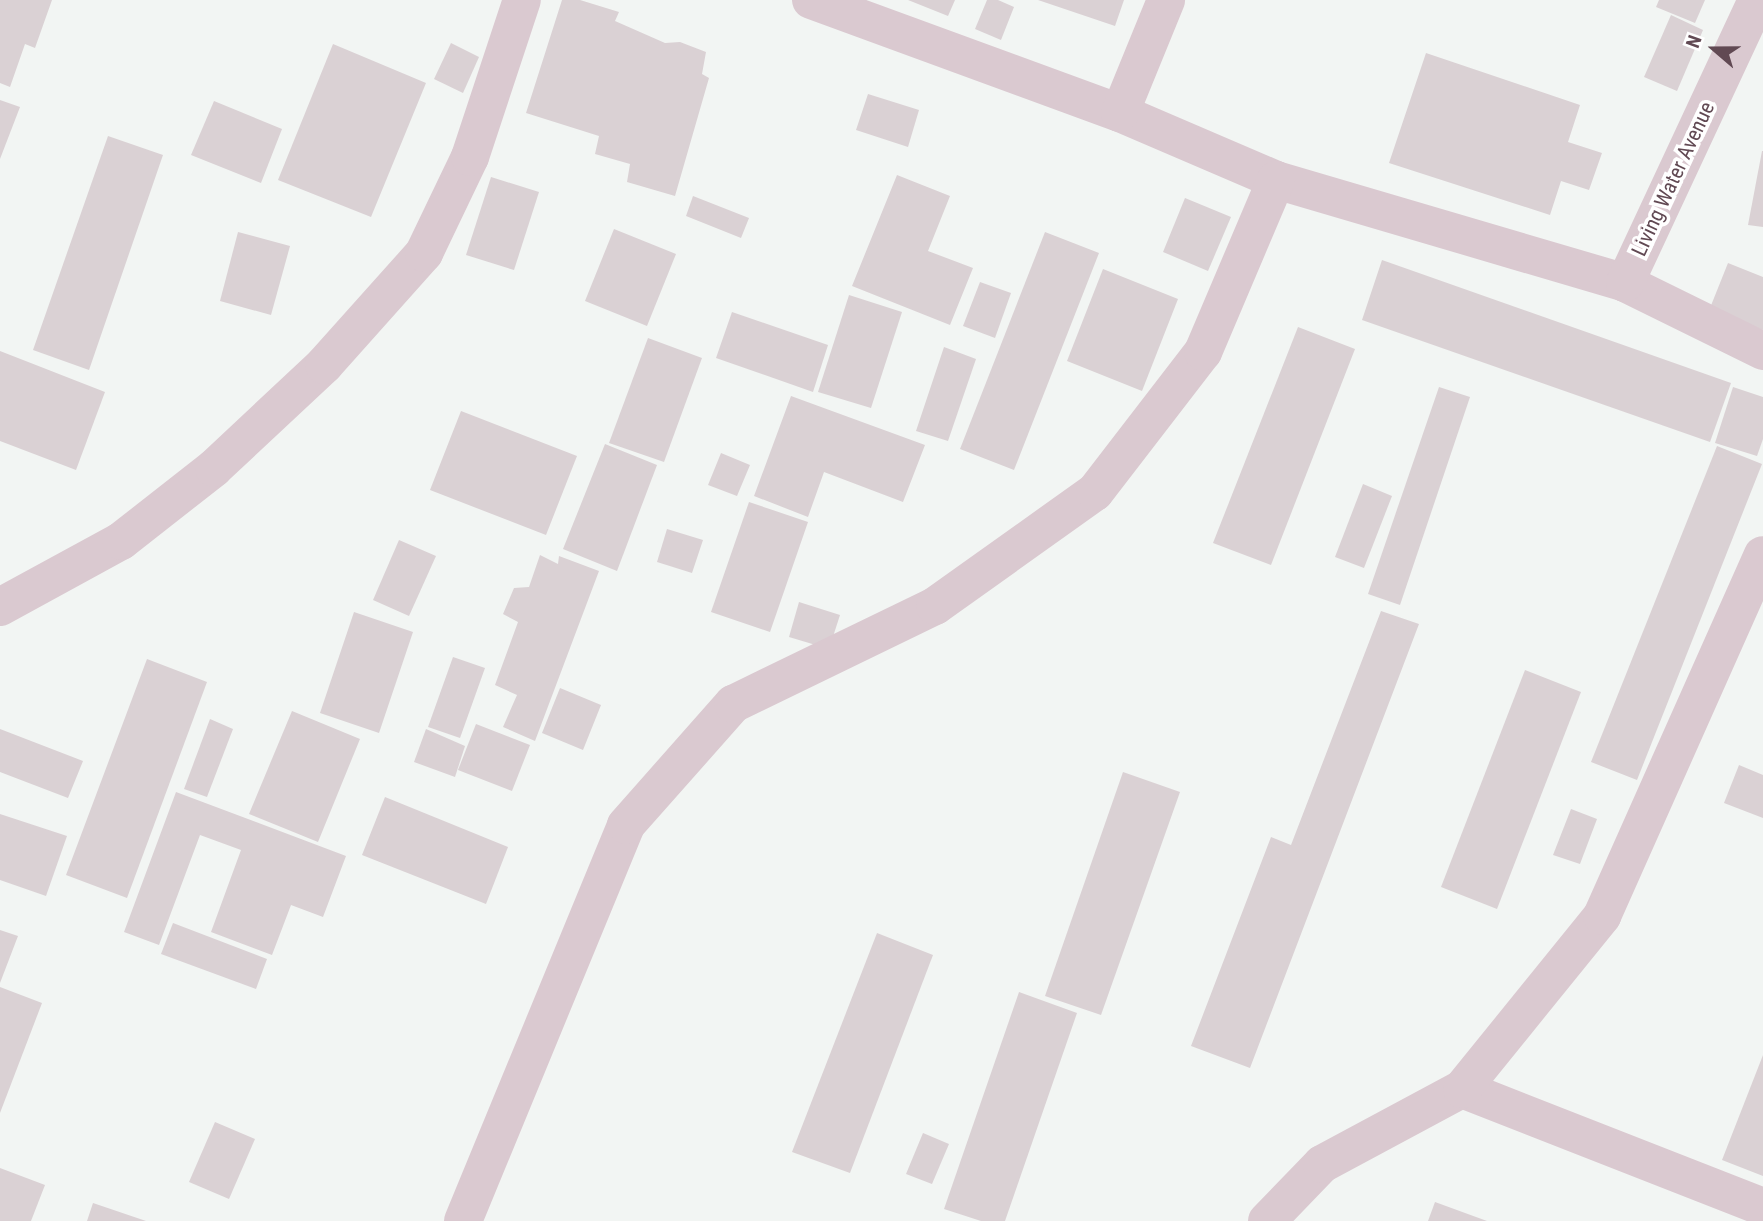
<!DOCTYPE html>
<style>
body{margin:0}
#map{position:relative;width:1763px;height:1221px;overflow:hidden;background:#f2f5f3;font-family:"Roboto Condensed",sans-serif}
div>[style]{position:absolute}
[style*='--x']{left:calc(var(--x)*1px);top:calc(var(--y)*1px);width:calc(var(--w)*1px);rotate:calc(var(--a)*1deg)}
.building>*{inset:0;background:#dad1d4}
.street>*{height:38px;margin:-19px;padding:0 19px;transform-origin:19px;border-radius:19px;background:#dac9d0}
span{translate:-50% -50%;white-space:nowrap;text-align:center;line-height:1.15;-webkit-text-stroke:7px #fff;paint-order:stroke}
.street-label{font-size:21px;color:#614953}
.north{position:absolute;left:1679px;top:14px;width:70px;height:70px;-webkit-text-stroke:5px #fff;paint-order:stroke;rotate:290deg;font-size:19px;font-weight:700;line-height:28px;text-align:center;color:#614953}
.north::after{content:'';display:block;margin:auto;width:24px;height:32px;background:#614953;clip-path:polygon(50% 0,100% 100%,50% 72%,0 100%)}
</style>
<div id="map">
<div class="building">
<i style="clip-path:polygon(0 0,52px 0,35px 48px,25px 44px,10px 87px,0 83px)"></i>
<i style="clip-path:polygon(562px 0,580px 0,619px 12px,615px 21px,665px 43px,680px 42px,706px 52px,702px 74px,709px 78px,675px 196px,627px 182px,630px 164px,595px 154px,599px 136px,526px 113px)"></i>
<i style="clip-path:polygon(908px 0,955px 0,948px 16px)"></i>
<i style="clip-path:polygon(987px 0,998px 0,1014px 7px,1001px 40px,975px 29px)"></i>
<i style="clip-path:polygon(1038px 0,1124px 0,1115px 26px)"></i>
<i style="clip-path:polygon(1659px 0,1705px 0,1695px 23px,1656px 7px)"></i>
<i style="clip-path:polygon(1671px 15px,1703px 30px,1677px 91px,1644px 77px)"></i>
<i style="clip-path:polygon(451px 43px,479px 57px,463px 93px,434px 79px)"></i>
<i style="clip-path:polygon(333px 44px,426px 83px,371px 217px,278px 180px)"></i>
<i style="clip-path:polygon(1426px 53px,1580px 105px,1568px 142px,1602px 153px,1589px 190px,1561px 181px,1550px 215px,1389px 163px)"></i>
<i style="clip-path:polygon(868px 94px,919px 110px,908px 147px,856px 130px)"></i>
<i style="clip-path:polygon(0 100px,20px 107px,0 159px)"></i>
<i style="clip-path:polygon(214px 101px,282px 129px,261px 183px,191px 155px)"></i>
<i style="clip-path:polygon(108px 136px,163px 155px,89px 370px,33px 350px)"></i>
<i style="clip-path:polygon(1762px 151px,1763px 151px,1763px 227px,1748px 225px)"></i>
<i style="clip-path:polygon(897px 175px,950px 196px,928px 251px,973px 268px,950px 325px,852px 286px)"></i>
<i style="clip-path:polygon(491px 177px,539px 192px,514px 270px,466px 255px)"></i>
<i style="clip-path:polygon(693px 196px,749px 218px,741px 238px,686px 216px)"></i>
<i style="clip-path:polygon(1185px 198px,1231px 217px,1208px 271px,1163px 252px)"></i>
<i style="clip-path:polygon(614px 229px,676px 254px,647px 326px,585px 301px)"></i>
<i style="clip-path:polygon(238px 232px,290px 246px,271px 315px,220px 301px)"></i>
<i style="clip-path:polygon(1045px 232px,1099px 253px,1014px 470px,960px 449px)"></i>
<i style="clip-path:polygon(1382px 260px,1731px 383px,1710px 442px,1362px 320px)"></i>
<i style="clip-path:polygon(1728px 263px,1763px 277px,1763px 330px,1710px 308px)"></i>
<i style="clip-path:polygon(1103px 269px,1178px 299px,1142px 391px,1067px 361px)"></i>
<i style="clip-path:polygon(980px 282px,1011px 293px,995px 338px,963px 326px)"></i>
<i style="clip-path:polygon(849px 295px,902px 312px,871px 408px,818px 392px)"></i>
<i style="clip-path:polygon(732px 312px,828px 345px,813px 392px,716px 358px)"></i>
<i style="clip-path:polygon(1298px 327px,1355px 349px,1271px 565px,1213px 543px)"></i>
<i style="clip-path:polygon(648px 338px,702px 358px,664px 462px,609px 443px)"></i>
<i style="clip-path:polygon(944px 347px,976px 359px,948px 441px,916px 431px)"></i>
<i style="clip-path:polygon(0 351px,105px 392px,76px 470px,0 441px)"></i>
<i style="clip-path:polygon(1439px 387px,1470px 397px,1400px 605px,1368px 594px)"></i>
<i style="clip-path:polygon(1733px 387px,1763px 397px,1763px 439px,1757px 456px,1715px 443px)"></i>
<i style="clip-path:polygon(791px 396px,925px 445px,903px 502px,824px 472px,808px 517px,754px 496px)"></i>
<i style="clip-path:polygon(461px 411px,577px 456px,546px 535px,430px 490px)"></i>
<i style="clip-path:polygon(605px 444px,657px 465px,617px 571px,563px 549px)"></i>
<i style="clip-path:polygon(1717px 446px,1762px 464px,1637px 780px,1591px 762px)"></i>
<i style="clip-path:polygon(721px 453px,750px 465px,737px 496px,708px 485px)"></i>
<i style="clip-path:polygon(1363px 484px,1392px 496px,1364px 568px,1335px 557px)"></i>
<i style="clip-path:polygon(749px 502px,808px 522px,770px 632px,711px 612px)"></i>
<i style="clip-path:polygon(667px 529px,703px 540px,692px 573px,657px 562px)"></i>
<i style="clip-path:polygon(399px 540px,436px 556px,409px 616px,373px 600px)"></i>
<i style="clip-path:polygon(540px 555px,558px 564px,559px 556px,599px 571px,535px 741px,503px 727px,517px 695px,495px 685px,518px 622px,503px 614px,514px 588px,529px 587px)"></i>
<i style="clip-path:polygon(799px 602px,840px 615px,829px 649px,789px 637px)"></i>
<i style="clip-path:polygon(1381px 611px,1419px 624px,1250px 1068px,1191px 1046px,1271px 837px,1291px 845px)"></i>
<i style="clip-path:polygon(354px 612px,413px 632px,379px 733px,320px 713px)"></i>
<i style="clip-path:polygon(453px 657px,485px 668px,460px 738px,428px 727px)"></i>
<i style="clip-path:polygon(147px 659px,207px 682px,127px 898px,66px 875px)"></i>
<i style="clip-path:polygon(1525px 670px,1581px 692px,1497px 909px,1441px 887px)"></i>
<i style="clip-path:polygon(560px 688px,601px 705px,583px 750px,542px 733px)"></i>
<i style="clip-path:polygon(292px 711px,360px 739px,318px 842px,249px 814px)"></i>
<i style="clip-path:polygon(210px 719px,233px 729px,207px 797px,184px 789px)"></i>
<i style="clip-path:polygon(476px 724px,530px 745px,512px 791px,458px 770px)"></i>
<i style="clip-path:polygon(0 729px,83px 761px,68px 798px,0 772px)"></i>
<i style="clip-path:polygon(426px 729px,465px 746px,455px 777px,414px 762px)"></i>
<i style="clip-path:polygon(1739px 765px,1763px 775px,1763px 818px,1724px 803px)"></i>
<i style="clip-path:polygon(1123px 772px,1180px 792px,1101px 1015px,1045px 996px)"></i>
<i style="clip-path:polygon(176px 792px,346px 856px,323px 917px,291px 905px,272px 955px,211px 932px,241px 850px,200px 835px,159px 945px,124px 932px)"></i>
<i style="clip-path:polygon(385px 797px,508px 847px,486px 904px,362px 855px)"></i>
<i style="clip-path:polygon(1571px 809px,1597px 819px,1580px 864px,1553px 855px)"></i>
<i style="clip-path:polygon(0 814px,67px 836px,46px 896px,0 880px)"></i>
<i style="clip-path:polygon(173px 923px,267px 959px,256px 989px,161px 954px)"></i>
<i style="clip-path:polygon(0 930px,18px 936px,0 983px)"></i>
<i style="clip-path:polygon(877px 933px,933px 955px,850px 1173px,792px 1152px)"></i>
<i style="clip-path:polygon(0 987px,42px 1003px,0 1113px)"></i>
<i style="clip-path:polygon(1019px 992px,1077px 1013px,1005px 1221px,981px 1221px,944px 1209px)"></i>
<i style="clip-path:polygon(1763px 1055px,1763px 1176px,1722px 1160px)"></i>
<i style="clip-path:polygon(215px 1122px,255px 1139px,229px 1199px,189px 1182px)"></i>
<i style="clip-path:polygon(923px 1133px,949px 1144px,932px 1184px,906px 1174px)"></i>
<i style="clip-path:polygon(0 1168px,45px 1185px,31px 1221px,0 1221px)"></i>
<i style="clip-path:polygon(1435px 1202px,1487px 1221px,1428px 1221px)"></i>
<i style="clip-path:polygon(93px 1203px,146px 1221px,87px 1221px)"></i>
</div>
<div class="street">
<i style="--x:811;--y:0;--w:329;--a:20.1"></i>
<i style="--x:1120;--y:113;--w:170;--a:23.2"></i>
<i style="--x:1276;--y:180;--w:364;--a:16.4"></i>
<i style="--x:1625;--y:283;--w:154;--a:26.2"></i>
<i style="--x:1120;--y:113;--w:122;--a:-67.8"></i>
<i style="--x:1625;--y:283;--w:312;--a:-65"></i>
<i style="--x:0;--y:607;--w:138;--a:-28.6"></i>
<i style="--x:121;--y:541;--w:118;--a:-38.1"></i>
<i style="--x:214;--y:468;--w:151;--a:-43.1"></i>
<i style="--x:324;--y:365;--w:150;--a:-48.2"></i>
<i style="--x:424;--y:253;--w:106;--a:-64.4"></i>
<i style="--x:470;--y:157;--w:165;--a:-71.7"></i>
<i style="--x:1462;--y:1089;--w:323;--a:21.4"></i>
<i style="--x:463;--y:1221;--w:428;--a:-67.6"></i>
<i style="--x:626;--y:825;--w:162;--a:-48.5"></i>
<i style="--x:733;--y:704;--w:225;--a:-25.9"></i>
<i style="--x:935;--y:606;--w:196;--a:-35.5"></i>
<i style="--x:1095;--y:492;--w:177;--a:-52.4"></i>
<i style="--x:1203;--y:352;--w:187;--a:-67"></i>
<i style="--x:1267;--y:1221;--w:79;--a:-46"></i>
<i style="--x:1322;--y:1164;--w:159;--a:-28.2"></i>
<i style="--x:1462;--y:1089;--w:223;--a:-51"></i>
<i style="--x:1602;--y:916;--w:395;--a:-66"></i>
</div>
<div class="street-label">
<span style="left:1673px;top:179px;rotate:-65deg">Living Water Avenue</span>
</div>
<div class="north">N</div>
</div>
